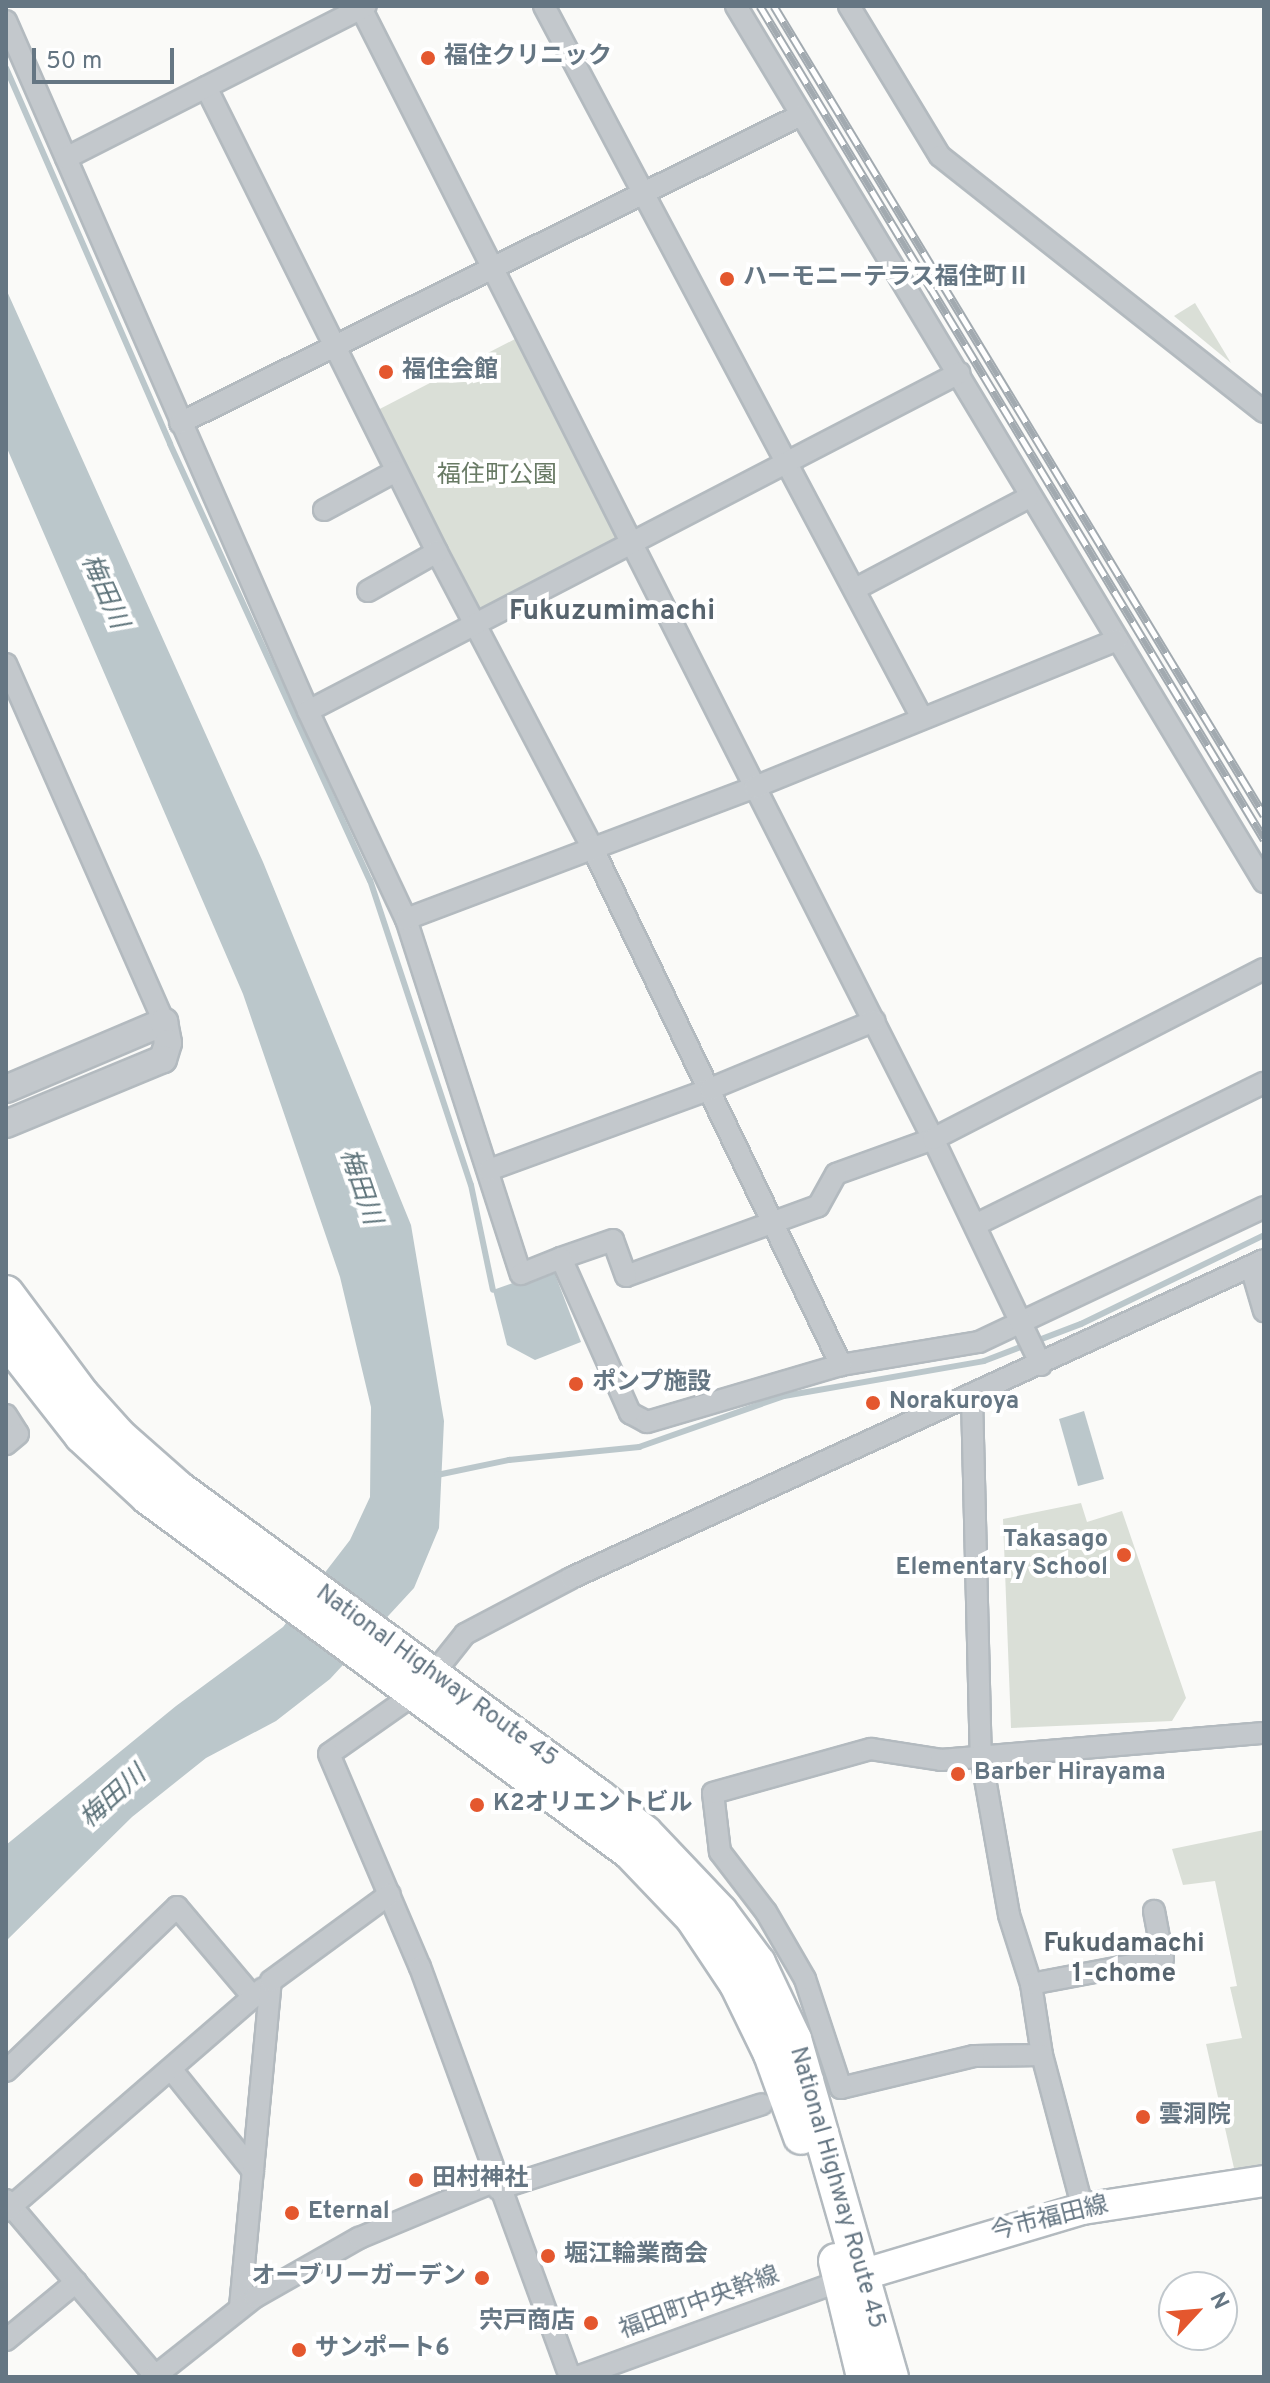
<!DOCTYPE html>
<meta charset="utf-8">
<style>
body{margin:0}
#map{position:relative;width:1270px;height:2383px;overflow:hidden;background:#fafaf8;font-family:Overpass,"Noto Sans JP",sans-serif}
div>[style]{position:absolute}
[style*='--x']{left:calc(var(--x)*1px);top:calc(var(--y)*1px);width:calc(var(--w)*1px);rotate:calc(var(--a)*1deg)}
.green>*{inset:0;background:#dadfd7}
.water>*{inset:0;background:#bbc7cb}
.stream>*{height:6px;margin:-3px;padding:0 3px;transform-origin:3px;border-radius:3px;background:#bbc7cb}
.roads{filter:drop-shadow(2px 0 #b3babf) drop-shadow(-2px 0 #b3babf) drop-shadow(0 2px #b3babf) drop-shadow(0 -2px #b3babf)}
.minor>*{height:20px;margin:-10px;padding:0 10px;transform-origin:10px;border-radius:10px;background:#c3c8cc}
.tertiary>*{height:26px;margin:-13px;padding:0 13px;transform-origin:13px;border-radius:13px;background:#c3c8cc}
.secondary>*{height:30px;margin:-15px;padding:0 15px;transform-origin:15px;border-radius:15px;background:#fff}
.trunk>*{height:34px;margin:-17px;padding:0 17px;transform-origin:17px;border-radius:17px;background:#fff}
.rail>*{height:9px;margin-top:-4.5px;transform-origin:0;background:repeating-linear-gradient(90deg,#fff 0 18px,#a2aab0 0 36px);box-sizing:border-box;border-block:2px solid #a2aab0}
.dots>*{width:22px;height:22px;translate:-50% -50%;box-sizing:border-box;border:4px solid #fff;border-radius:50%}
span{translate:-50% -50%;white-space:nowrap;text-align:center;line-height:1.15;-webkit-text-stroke:8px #fff;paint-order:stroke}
.poi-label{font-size:24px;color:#657683;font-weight:700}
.left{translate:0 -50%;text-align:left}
.right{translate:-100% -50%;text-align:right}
.park-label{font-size:24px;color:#687a64}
.street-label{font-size:24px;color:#657683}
.water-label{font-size:26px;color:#60757c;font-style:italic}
.neighbourhood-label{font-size:26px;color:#57646e;font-weight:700}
.quarter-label{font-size:28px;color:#57646e;font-weight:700}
.frame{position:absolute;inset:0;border:8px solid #657683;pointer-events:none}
.north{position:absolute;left:1158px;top:2271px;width:80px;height:80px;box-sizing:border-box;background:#fff;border:2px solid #c1c8cd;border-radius:50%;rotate:64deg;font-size:22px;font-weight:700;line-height:32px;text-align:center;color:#657683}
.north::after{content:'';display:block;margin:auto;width:28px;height:36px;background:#e4572e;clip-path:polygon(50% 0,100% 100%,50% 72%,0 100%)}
.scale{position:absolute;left:32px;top:48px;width:142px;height:36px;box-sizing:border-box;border:4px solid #657683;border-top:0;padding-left:10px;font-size:24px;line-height:28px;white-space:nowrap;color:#657683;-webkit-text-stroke:6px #fff;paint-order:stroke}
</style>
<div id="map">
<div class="green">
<i style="clip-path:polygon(1195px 303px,1231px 363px,1174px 316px)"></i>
<i style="clip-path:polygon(517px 338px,622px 540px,476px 615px,372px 413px)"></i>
<i style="clip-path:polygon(1081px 1503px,1087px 1522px,1122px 1511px,1186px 1698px,1172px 1721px,1011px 1728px,1003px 1519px)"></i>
<i style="clip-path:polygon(1264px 1830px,1264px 2173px,1236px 2177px,1206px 2044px,1242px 2038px,1230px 1987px,1237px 1986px,1215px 1881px,1183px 1885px,1172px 1849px)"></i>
</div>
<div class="water">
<i style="clip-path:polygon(6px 289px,263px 862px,411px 1225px,444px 1421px,439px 1528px,414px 1588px,330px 1679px,276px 1721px,206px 1758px,132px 1817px,6px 1941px,6px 1845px,176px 1706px,283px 1627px,350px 1540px,370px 1497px,371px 1407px,340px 1277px,243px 994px,6px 446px)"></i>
<i style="clip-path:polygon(553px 1269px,581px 1342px,535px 1360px,507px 1345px,493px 1290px)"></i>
<i style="clip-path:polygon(1084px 1411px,1104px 1479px,1078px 1486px,1059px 1419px)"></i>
</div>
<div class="stream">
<i style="--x:6;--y:68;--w:410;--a:66.4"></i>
<i style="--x:170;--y:444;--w:480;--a:65.4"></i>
<i style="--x:370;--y:880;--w:321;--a:71.7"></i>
<i style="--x:471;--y:1185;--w:107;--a:78.2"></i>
<i style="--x:437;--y:1475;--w:74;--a:-11.8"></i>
<i style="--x:509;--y:1460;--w:131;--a:-5.7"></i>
<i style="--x:639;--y:1447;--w:154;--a:-19.4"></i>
<i style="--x:784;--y:1396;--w:203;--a:-9.9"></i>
<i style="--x:984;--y:1361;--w:104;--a:-20.9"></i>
<i style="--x:1081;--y:1324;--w:203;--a:-25.9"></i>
</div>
<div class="roads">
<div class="minor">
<i style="--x:360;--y:6;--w:1270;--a:63.17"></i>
<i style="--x:933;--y:1139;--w:103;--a:160.2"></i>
<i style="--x:836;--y:1174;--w:37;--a:119"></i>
<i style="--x:818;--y:1206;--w:204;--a:160"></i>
<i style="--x:626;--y:1276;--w:38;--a:-110"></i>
<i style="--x:613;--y:1240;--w:55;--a:160.9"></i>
<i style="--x:544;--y:6;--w:806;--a:62.04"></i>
<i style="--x:736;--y:6;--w:1023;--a:58.92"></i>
<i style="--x:849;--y:6;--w:175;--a:58.8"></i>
<i style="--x:940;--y:156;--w:413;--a:38.3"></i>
<i style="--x:6;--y:21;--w:753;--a:66.36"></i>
<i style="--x:308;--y:711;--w:230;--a:64.8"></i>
<i style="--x:406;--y:919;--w:373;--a:72.1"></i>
<i style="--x:521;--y:1274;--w:43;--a:-21.8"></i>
<i style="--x:561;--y:1258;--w:170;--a:66"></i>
<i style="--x:630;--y:1413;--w:19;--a:28"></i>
<i style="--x:647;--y:1422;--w:202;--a:-16.4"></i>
<i style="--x:841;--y:1365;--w:140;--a:-9.5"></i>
<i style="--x:979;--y:1342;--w:315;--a:-25.3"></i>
<i style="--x:206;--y:87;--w:519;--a:63.58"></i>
<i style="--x:437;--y:552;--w:335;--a:62.3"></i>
<i style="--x:593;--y:849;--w:573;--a:64.33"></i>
<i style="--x:66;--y:158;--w:336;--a:-26.9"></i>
<i style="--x:180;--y:423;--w:693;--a:-26.38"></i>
<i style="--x:324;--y:510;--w:82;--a:-28.4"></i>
<i style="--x:857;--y:588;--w:193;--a:-27.8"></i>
<i style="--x:368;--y:591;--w:79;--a:-29.5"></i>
<i style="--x:6;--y:664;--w:391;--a:66.2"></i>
<i style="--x:308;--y:711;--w:734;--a:-27.44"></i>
<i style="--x:406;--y:919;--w:373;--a:-20.7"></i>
<i style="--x:755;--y:787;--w:391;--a:-22.1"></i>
<i style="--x:489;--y:1170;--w:235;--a:-20.1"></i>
<i style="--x:710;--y:1089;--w:178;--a:-22.5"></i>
<i style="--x:975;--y:1225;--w:322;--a:-26.2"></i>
<i style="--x:1251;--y:1267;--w:46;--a:73.5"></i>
<i style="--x:1041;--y:1365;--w:250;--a:-115.5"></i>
<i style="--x:933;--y:1139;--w:372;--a:-27.2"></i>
<i style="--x:972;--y:1397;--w:359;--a:88.6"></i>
<i style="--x:981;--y:1756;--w:161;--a:80"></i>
<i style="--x:1009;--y:1915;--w:72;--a:72.3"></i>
<i style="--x:1031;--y:1984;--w:72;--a:81.2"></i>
<i style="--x:1042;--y:2055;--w:159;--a:75.1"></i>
<i style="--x:6;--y:1415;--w:22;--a:58"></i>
<i style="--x:18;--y:1434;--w:16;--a:140"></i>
<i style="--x:434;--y:1673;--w:50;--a:-51.5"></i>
<i style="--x:465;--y:1634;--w:120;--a:-27.8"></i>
<i style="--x:571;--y:1578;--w:762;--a:-24.65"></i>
<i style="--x:412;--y:1689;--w:16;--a:125"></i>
<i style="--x:403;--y:1702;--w:90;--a:144.9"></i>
<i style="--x:329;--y:1754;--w:232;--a:66.9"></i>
<i style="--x:420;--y:1967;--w:437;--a:69.9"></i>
<i style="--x:1031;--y:1984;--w:134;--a:-10.7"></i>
<i style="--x:1163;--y:1959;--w:49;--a:-100.6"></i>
<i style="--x:1042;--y:2055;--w:68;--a:179.2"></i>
<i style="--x:974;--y:2056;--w:137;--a:166.5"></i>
<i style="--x:841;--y:2088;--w:115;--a:-108.3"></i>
<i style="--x:805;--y:1979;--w:78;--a:-120.2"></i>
<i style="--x:766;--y:1912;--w:76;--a:-127.5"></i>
<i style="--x:720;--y:1852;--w:59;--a:-96.8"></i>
<i style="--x:713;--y:1793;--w:164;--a:-15.6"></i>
<i style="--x:871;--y:1749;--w:71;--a:8.9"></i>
<i style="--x:941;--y:1760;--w:324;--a:-4.8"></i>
<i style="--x:171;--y:2069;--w:131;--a:51.2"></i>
<i style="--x:6;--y:2071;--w:237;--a:-43.8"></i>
<i style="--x:177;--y:1907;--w:118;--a:49.8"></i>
<i style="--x:498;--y:2189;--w:277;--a:-17.8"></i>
<i style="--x:6;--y:2200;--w:231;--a:49.7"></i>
<i style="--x:6;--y:2211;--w:340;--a:-40.9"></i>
<i style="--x:240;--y:2307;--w:327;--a:-84.6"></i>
<i style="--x:271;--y:1981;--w:147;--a:-36.2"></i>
<i style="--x:6;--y:2340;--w:91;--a:-39.6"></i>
<i style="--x:154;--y:2377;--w:129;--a:-38.4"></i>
<i style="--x:255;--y:2297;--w:120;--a:-29.6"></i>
<i style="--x:359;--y:2238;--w:147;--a:-22.7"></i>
<i style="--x:577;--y:2377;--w:281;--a:-20"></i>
</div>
<div class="tertiary">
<i style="--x:6;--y:1089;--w:172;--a:-23"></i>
<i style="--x:164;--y:1022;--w:21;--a:79"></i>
<i style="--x:168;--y:1043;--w:17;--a:107"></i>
<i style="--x:163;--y:1059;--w:170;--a:157.5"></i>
</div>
<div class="secondary">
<i style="--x:841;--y:2281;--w:252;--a:-16.6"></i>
<i style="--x:1083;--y:2209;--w:183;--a:-8.8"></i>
</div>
<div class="trunk">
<i style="--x:6;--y:1293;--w:127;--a:53.3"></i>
<i style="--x:82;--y:1395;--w:57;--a:47.9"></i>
<i style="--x:120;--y:1437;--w:79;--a:41.4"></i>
<i style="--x:179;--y:1489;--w:521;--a:36.25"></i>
<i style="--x:599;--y:1797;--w:58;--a:38"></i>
<i style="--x:645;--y:1833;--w:109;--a:46.5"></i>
<i style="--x:720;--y:1912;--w:64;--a:53.3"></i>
<i style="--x:758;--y:1963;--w:84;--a:64.7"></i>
<i style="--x:794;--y:2039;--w:352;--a:74"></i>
<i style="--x:6;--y:1339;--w:123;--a:51.9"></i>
<i style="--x:82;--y:1436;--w:90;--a:42.7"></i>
<i style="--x:148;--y:1497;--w:599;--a:36.37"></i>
<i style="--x:630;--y:1852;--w:91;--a:46.3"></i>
<i style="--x:693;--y:1918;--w:79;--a:56.3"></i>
<i style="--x:737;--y:1984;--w:78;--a:64.1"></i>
<i style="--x:771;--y:2054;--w:88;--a:70.1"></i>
<i style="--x:836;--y:2261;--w:119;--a:76.4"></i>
</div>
</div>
<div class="rail">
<i style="--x:760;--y:6;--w:974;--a:58.82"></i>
<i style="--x:774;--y:6;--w:946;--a:58.8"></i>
</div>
<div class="dots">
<i style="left:428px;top:58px;background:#e4572e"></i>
<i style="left:727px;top:279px;background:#e4572e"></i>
<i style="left:386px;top:372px;background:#e4572e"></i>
<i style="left:576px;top:1384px;background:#e4572e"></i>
<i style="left:873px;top:1403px;background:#e4572e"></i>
<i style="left:1124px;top:1555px;background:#e4572e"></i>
<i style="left:958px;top:1774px;background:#e4572e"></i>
<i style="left:477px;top:1805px;background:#e4572e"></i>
<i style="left:1143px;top:2117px;background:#e4572e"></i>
<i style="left:416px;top:2180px;background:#e4572e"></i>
<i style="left:292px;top:2213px;background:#e4572e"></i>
<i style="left:548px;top:2256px;background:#e4572e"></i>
<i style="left:482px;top:2278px;background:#e4572e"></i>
<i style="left:591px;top:2323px;background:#e4572e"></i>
<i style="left:299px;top:2350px;background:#e4572e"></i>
</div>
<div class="poi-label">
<span class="left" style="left:444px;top:58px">福住クリニック</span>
<span class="left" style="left:743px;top:279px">ハーモニーテラス福住町Ⅱ</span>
<span class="left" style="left:402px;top:372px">福住会館</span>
<span class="left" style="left:592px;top:1384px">ポンプ施設</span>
<span class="left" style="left:889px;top:1403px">Norakuroya</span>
<span class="right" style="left:1108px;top:1555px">Takasago<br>Elementary School</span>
<span class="left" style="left:974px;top:1774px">Barber Hirayama</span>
<span class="left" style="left:493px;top:1805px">K2オリエントビル</span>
<span class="left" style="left:1159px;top:2117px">雲洞院</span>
<span class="left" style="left:432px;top:2180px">田村神社</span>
<span class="left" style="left:308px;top:2213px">Eternal</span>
<span class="left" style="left:564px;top:2256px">堀江輪業商会</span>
<span class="right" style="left:466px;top:2278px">オーブリーガーデン</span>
<span class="right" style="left:575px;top:2323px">宍戸商店</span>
<span class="left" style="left:315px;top:2350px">サンポート6</span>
</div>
<div class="park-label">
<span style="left:497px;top:477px">福住町公園</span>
</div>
<div class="street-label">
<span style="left:436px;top:1677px;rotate:36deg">National Highway Route 45</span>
<span style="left:836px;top:2188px;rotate:74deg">National Highway Route 45</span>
<span style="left:1050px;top:2220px;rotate:-14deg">今市福田線</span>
<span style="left:700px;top:2304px;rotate:-20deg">福田町中央幹線</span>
</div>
<div class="water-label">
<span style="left:103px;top:592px;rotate:66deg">梅田川</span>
<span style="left:359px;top:1187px;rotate:71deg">梅田川</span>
<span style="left:114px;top:1798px;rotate:-42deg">梅田川</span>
</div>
<div class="neighbourhood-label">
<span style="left:1124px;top:1960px">Fukudamachi<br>1-chome</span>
</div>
<div class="quarter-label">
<span style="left:612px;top:612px">Fukuzumimachi</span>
</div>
<div class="frame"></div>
<div class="north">N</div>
<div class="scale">50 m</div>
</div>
